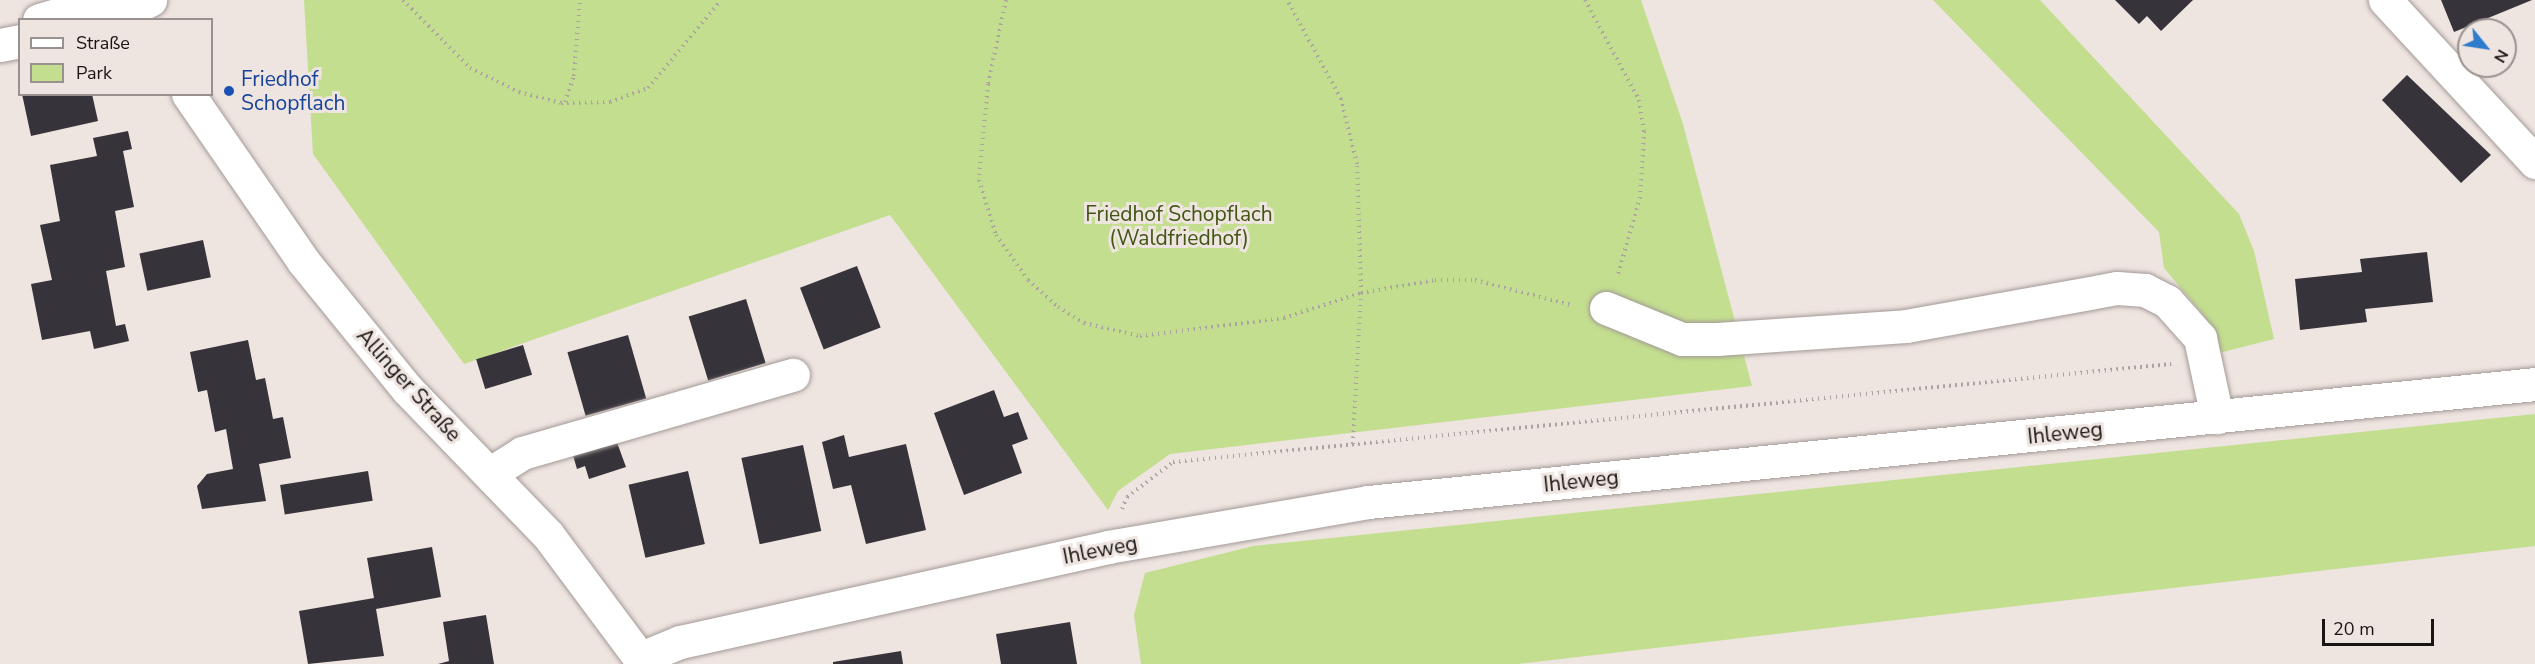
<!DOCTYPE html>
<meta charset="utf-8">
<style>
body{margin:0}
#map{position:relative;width:2535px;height:664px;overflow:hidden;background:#eee4e0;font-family:"Nunito Sans",sans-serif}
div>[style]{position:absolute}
.green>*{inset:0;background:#c3de8f}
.building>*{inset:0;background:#36333a;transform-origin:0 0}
.path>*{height:4px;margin-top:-2px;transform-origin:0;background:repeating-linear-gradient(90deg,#aca4a1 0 1.5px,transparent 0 6px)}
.roads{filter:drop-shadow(0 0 2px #a39a96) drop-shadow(0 0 2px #a39a96)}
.minor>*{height:33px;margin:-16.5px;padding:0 16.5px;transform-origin:16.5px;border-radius:16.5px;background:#fff}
.dots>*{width:16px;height:16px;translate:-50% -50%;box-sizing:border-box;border:3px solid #eee4e0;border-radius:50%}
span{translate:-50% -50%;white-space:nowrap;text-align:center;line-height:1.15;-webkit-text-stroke:6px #eee4e0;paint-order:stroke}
.transit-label{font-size:21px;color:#164399}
.left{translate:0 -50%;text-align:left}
.park-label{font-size:21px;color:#425514}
.street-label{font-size:21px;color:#181514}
.legend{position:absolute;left:18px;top:18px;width:195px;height:78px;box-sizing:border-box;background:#eee4e0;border:2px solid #98918e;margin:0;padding:8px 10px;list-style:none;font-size:18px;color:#181514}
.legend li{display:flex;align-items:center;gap:12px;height:30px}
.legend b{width:30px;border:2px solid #98918e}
.north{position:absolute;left:2457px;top:18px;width:60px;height:60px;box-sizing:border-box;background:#eee4e0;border:2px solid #98918e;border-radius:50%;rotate:120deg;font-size:16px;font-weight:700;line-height:24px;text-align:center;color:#181514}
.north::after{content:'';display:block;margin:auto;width:21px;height:27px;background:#2e7dcd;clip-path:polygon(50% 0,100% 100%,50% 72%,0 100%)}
.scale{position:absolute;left:2322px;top:619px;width:112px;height:27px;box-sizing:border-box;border:3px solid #181514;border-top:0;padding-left:8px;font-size:18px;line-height:21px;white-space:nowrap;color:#181514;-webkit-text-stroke:4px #eee4e0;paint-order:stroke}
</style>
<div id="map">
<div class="green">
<div style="clip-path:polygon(304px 0,1641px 0,1683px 124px,1752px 386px,1170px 454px,1118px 491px,1108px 510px,890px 215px,464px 364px,313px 154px)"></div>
<div style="clip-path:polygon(1933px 0,2040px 0,2239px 214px,2254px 251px,2274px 339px,2219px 353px,2205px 317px,2164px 268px,2159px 232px)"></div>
<div style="clip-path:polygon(2535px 414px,2535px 546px,1517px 664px,1141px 664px,1134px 615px,1145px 573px,1253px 546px)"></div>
</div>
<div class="building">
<div style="clip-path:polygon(2115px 0,2193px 0,2161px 31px,2147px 16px,2139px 24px)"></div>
<div style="clip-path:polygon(2441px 0,2532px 0,2454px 32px)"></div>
<div style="clip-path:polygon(2407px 75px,2491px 155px,2461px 183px,2382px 100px)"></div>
<div style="clip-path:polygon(22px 94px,92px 94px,98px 121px,31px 136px)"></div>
<div style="clip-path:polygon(128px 131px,132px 149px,123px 151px,134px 207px,115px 211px,125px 267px,106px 271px,116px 326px,125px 324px,129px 341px,94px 349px,90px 331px,42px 340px,31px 284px,52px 280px,40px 225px,60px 221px,50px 165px,97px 156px,93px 138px)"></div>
<div style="left:203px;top:240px;width:38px;height:65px;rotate:78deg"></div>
<div style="clip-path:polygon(2427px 252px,2433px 302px,2365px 309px,2367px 322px,2300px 330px,2295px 279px,2362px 272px,2360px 259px)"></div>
<div style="left:857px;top:266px;width:66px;height:61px;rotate:69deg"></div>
<div style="left:746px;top:299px;width:67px;height:60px;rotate:73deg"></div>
<div style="left:628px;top:335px;width:66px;height:63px;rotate:74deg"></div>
<div style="clip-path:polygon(248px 340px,256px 380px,265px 378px,273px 419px,283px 417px,291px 458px,259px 464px,266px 501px,202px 509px,197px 486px,207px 474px,233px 469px,226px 429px,215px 432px,207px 390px,198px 392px,190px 352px)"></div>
<div style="left:523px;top:345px;width:31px;height:49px;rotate:73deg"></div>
<div style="clip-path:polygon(994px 390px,1004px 417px,1018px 412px,1028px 439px,1012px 445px,1022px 473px,964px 495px,934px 413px)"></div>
<div style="clip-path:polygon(844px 435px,849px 457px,906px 444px,926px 530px,866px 544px,851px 485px,833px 489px,822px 442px)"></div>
<div style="clip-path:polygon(615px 437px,626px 467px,589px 479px,585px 466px,577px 469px,572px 452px)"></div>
<div style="left:803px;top:445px;width:88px;height:63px;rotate:78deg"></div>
<div style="left:368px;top:471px;width:30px;height:89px;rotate:81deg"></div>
<div style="left:688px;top:471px;width:75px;height:61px;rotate:77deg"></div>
<div style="clip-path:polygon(432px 547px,441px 597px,376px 609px,384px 656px,308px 664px,299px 611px,374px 598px,367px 558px)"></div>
<div style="clip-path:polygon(486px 615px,494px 664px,438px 664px,449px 661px,443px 622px)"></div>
<div style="clip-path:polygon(1070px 622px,1077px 664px,1001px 664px,996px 634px)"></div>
<div style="clip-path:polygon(901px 651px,903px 664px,833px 664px,833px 662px)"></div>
</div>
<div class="path">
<div style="left:403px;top:0;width:95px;rotate:45.4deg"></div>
<div style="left:470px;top:68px;width:55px;rotate:26.1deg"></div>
<div style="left:519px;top:92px;width:43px;rotate:14.7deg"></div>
<div style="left:561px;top:103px;width:49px;rotate:-1.2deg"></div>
<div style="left:610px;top:102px;width:40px;rotate:-20.2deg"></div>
<div style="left:648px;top:88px;width:114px;rotate:-50.3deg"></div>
<div style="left:1006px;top:0;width:86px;rotate:102.1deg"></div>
<div style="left:988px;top:84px;width:96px;rotate:95.4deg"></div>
<div style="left:979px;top:180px;width:58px;rotate:72.8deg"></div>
<div style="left:996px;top:235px;width:55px;rotate:54.6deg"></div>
<div style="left:1028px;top:280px;width:40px;rotate:42deg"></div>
<div style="left:1058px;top:307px;width:31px;rotate:32deg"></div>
<div style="left:1084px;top:323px;width:57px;rotate:13.1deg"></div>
<div style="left:1140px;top:336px;width:145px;rotate:-7.1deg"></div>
<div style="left:1284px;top:318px;width:81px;rotate:-18deg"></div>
<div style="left:1361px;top:293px;width:129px;rotate:-91.8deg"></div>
<div style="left:1357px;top:164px;width:67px;rotate:-103.8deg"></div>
<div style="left:1341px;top:99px;width:113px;rotate:-118.6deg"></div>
<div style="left:1585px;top:0;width:114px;rotate:61.6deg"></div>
<div style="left:1639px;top:100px;width:31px;rotate:81deg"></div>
<div style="left:1644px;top:131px;width:66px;rotate:93.5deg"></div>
<div style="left:1640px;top:197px;width:80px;rotate:105.9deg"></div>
<div style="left:565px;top:102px;width:28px;rotate:-71deg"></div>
<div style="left:574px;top:76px;width:76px;rotate:-85.5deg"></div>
<div style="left:1353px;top:444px;width:151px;rotate:-87deg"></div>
<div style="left:1361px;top:293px;width:75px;rotate:-10deg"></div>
<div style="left:1435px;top:280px;width:40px"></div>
<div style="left:1475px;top:280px;width:99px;rotate:14.6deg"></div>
<div style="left:1122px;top:509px;width:13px;rotate:-67deg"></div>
<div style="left:1127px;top:497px;width:58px;rotate:-37.3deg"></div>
<div style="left:1173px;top:462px;width:1003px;rotate:-5.61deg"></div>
</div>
<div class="roads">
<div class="minor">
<div style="left:2385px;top:0;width:221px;rotate:47.2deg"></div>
<div style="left:39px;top:20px;width:72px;rotate:-16.2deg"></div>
<div style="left:110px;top:20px;width:45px;rotate:-26.6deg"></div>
<div style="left:0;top:45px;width:20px;rotate:-11deg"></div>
<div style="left:188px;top:94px;width:203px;rotate:55.4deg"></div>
<div style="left:303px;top:261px;width:165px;rotate:50.9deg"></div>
<div style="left:407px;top:389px;width:203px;rotate:46deg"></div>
<div style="left:548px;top:535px;width:161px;rotate:53.3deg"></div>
<div style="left:1606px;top:308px;width:82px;rotate:22.2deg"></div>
<div style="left:1682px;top:339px;width:35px"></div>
<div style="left:1717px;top:339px;width:189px;rotate:-3.9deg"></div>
<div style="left:1906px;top:326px;width:214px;rotate:-10.2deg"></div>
<div style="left:2117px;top:288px;width:28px;rotate:4deg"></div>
<div style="left:2145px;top:290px;width:25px;rotate:27deg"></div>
<div style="left:2167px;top:301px;width:50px;rotate:48.3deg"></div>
<div style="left:2200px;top:338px;width:81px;rotate:77.9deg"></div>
<div style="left:492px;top:472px;width:36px;rotate:-32deg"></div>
<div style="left:522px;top:453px;width:282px;rotate:-16.1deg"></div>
<div style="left:641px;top:658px;width:42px;rotate:-22.3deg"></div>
<div style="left:680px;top:642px;width:438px;rotate:-12.5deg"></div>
<div style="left:1108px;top:547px;width:264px;rotate:-9.8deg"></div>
<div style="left:1368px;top:502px;width:1173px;rotate:-5.77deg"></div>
</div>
</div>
<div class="dots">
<div style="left:229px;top:91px;background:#1a4fb4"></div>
</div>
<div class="transit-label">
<span class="left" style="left:241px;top:91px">Friedhof<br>Schopflach</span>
</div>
<div class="park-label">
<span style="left:1179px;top:226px">Friedhof Schopflach<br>(Waldfriedhof)</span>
</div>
<div class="street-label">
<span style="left:409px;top:385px;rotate:48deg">Allinger Straße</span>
<span style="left:2065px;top:433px;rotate:-6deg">Ihleweg</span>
<span style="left:1581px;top:481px;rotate:-6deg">Ihleweg</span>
<span style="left:1100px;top:550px;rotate:-11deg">Ihleweg</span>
</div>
<ul class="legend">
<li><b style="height:8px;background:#fff"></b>Straße</li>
<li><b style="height:16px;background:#c3de8f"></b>Park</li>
</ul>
<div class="north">N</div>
<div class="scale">20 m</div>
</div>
